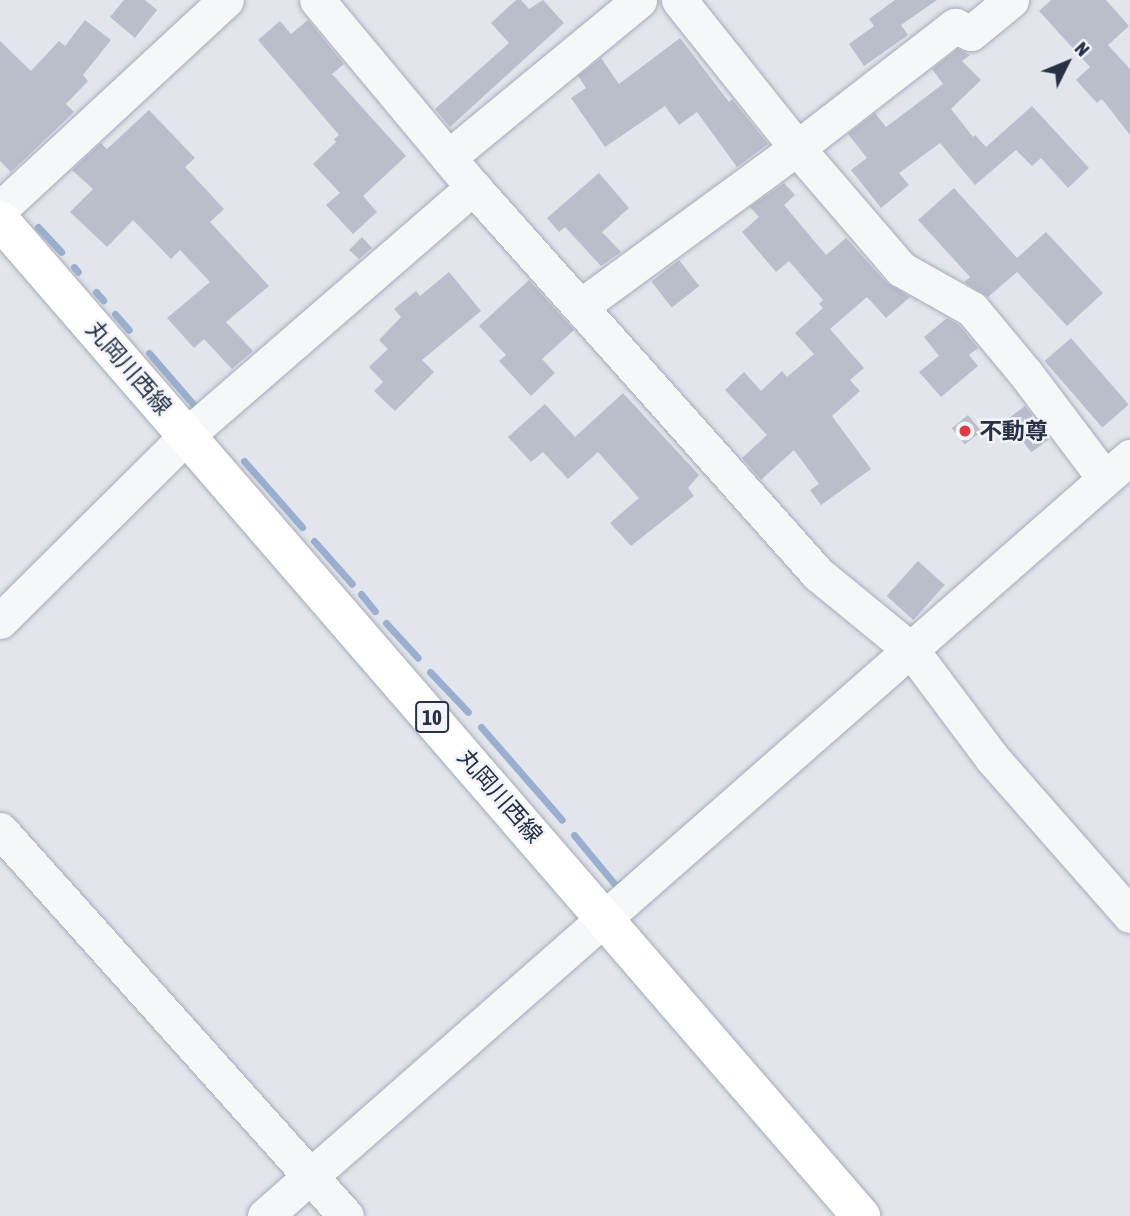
<!DOCTYPE html>
<meta charset="utf-8">
<style>
body{margin:0}
#map{position:relative;width:1130px;height:1216px;overflow:hidden;background:#e2e5ec;font-family:"Asap Condensed","Noto Sans JP",sans-serif}
div>[style]{position:absolute}
.stream>*{height:7px;margin:-3.5px;padding:0 3.5px;transform-origin:3.5px;border-radius:3.5px;background:#9aafcf}
.building>*{inset:0;background:#b9beca;transform-origin:0 0}
.roads{filter:drop-shadow(0 0 2px #a6abb7) drop-shadow(0 0 2px #a6abb7)}
.minor>*{height:35px;margin:-17.5px;padding:0 17.5px;transform-origin:17.5px;border-radius:17.5px;background:#f6f7f9}
.major>*{height:38px;margin:-19px;padding:0 19px;transform-origin:19px;border-radius:19px;background:#fff}
.dots>*{width:19px;height:19px;translate:-50% -50%;box-sizing:border-box;border:4px solid #f2f4f9;border-radius:50%}
span{translate:-50% -50%;white-space:nowrap;text-align:center;line-height:1.15;-webkit-text-stroke:5px #f2f4f9;paint-order:stroke}
.shield-label span{padding:2px 5px;background:#f2f4f9;border:2px solid;border-radius:5px;-webkit-text-stroke-width:0}
.shield-label{font-size:21px;color:#283046;font-weight:700}
.street-label{font-size:23px;color:#283046}
.poi-label{font-size:23px;color:#283046;font-weight:700}
.left{translate:0 -50%;text-align:left}
.north{position:absolute;left:1032px;top:28px;width:70px;height:70px;-webkit-text-stroke:5px #f2f4f9;paint-order:stroke;rotate:47deg;font-size:19px;font-weight:700;line-height:28px;text-align:center;color:#283046}
.north::after{content:'';display:block;margin:auto;width:24px;height:32px;background:#283046;clip-path:polygon(50% 0,100% 100%,50% 72%,0 100%)}
</style>
<div id="map">
<div class="stream">
<div style="left:38px;top:227px;width:34px;rotate:47deg"></div>
<div style="left:74px;top:267px;width:6px;rotate:51deg"></div>
<div style="left:96px;top:292px;width:11px;rotate:49deg"></div>
<div style="left:115px;top:314px;width:21px;rotate:49deg"></div>
<div style="left:149px;top:353px;width:77px;rotate:49.2deg"></div>
<div style="left:244px;top:461px;width:88px;rotate:48.7deg"></div>
<div style="left:314px;top:541px;width:57px;rotate:48.5deg"></div>
<div style="left:361px;top:594px;width:22px;rotate:51deg"></div>
<div style="left:386px;top:623px;width:47px;rotate:47.6deg"></div>
<div style="left:430px;top:672px;width:55px;rotate:46.5deg"></div>
<div style="left:481px;top:727px;width:123px;rotate:48.9deg"></div>
<div style="left:574px;top:835px;width:67px;rotate:50.4deg"></div>
<div style="left:617px;top:887px;width:6px;rotate:-45deg"></div>
</div>
<div class="building">
<div style="clip-path:polygon(124px 0,145px 0,157px 10px,135px 38px,110px 17px)"></div>
<div style="clip-path:polygon(516px 0,521px 0,529px 9px,543px 0,564px 23px,450px 127px,435px 109px,509px 43px,491px 23px)"></div>
<div style="clip-path:polygon(895px 0,937px 0,901px 25px,908px 35px,864px 66px,849px 44px,874px 26px,869px 19px)"></div>
<div style="clip-path:polygon(1051px 0,1106px 0,1129px 26px,1108px 45px,1130px 69px,1130px 135px,1102px 99px,1097px 103px,1076px 80px,1090px 67px,1039px 11px)"></div>
<div style="clip-path:polygon(85px 20px,111px 40px,83px 75px,88px 81px,66px 104px,74px 112px,11px 172px,0 161px,0 41px,31px 71px,59px 41px,65px 46px)"></div>
<div style="clip-path:polygon(308px 20px,344px 64px,332px 74px,406px 156px,363px 196px,377px 212px,353px 234px,326px 205px,340px 193px,313px 164px,336px 142px,334px 139px,339px 135px,258px 40px,280px 21px,291px 34px)"></div>
<div style="clip-path:polygon(680px 38px,729px 102px,732px 99px,768px 144px,737px 167px,697px 112px,679px 125px,665px 106px,605px 147px,571px 98px,586px 88px,578px 76px,601px 58px,619px 84px)"></div>
<div style="clip-path:polygon(958px 49px,970px 55px,962px 61px,981px 80px,951px 109px,973px 137px,975px 135px,986px 147px,1032px 106px,1089px 168px,1068px 188px,1041px 158px,1032px 166px,1016px 150px,975px 185px,940px 143px,899px 173px,909px 185px,881px 208px,851px 170px,867px 158px,848px 134px,875px 113px,886px 127px,943px 84px,932px 69px)"></div>
<div style="clip-path:polygon(149px 110px,195px 158px,185px 167px,224px 209px,210px 222px,269px 286px,226px 322px,253px 351px,232px 369px,204px 339px,194px 348px,167px 318px,210px 282px,180px 250px,171px 259px,133px 220px,107px 247px,70px 212px,93px 189px,72px 170px,101px 143px,107px 149px)"></div>
<div style="clip-path:polygon(599px 173px,629px 208px,602px 232px,621px 252px,601px 266px,565px 227px,559px 232px,547px 218px)"></div>
<div style="clip-path:polygon(784px 183px,795px 195px,784px 205px,826px 255px,846px 238px,886px 282px,910px 297px,886px 318px,867px 297px,830px 329px,864px 368px,850px 380px,860px 391px,832px 416px,871px 469px,821px 505px,810px 490px,819px 484px,794px 450px,761px 480px,742px 458px,767px 435px,725px 390px,744px 372px,761px 391px,782px 371px,787px 377px,814px 354px,795px 333px,823px 308px,819px 304px,823px 300px,789px 261px,776px 272px,742px 232px,759px 217px,750px 207px)"></div>
<div style="clip-path:polygon(954px 188px,1017px 258px,1046px 232px,1103px 293px,1067px 326px,1017px 272px,988px 297px,964px 282px,970px 277px,918px 220px)"></div>
<div style="clip-path:polygon(362px 237px,372px 248px,359px 259px,349px 250px)"></div>
<div style="left:679px;top:260px;width:33px;height:35px;rotate:52deg"></div>
<div style="clip-path:polygon(449px 272px,481px 311px,422px 360px,434px 372px,395px 411px,374px 391px,383px 382px,369px 367px,388px 349px,379px 340px,401px 317px,394px 309px,416px 291px,420px 296px)"></div>
<div style="clip-path:polygon(529px 280px,574px 330px,542px 359px,555px 373px,531px 396px,499px 361px,506px 355px,479px 326px)"></div>
<div style="clip-path:polygon(947px 318px,959px 325px,978px 348px,969px 355px,978px 366px,941px 397px,919px 372px,939px 356px,924px 337px)"></div>
<div style="left:1071px;top:338px;width:88px;height:35px;rotate:49deg"></div>
<div style="clip-path:polygon(623px 393px,699px 475px,688px 488px,694px 496px,631px 546px,610px 523px,639px 498px,598px 452px,568px 479px,543px 452px,531px 462px,508px 437px,545px 404px,575px 437px)"></div>
<div style="left:1025px;top:406px;width:41px;height:23px;rotate:53deg"></div>
<div style="left:968px;top:415px;width:21px;height:21px;rotate:51deg"></div>
<div style="left:918px;top:561px;width:36px;height:47px;rotate:42deg"></div>
</div>
<div class="roads">
<div class="minor">
<div style="left:317px;top:0;width:244px;rotate:50.2deg"></div>
<div style="left:473px;top:187px;width:518px;rotate:48.28deg"></div>
<div style="left:818px;top:574px;width:122px;rotate:39.3deg"></div>
<div style="left:912px;top:651px;width:134px;rotate:53.2deg"></div>
<div style="left:992px;top:758px;width:209px;rotate:48.7deg"></div>
<div style="left:679px;top:0;width:189px;rotate:51.4deg"></div>
<div style="left:797px;top:148px;width:160px;rotate:49.3deg"></div>
<div style="left:901px;top:269px;width:81px;rotate:29.4deg"></div>
<div style="left:972px;top:309px;width:85px;rotate:50.3deg"></div>
<div style="left:1026px;top:374px;width:131px;rotate:53deg"></div>
<div style="left:450px;top:156px;width:245px;rotate:-39.5deg"></div>
<div style="left:0;top:209px;width:308px;rotate:-42.8deg"></div>
<div style="left:581px;top:306px;width:268px;rotate:-36.2deg"></div>
<div style="left:797px;top:148px;width:200px;rotate:-37.7deg"></div>
<div style="left:955px;top:26px;width:17px;rotate:24deg"></div>
<div style="left:971px;top:33px;width:52px;rotate:-39.5deg"></div>
<div style="left:0;top:621px;width:264px;rotate:-44.8deg"></div>
<div style="left:187px;top:435px;width:379px;rotate:-40.9deg"></div>
<div style="left:0;top:830px;width:518px;rotate:48.13deg"></div>
<div style="left:265px;top:1216px;width:1151px;rotate:-41.27deg"></div>
</div>
<div class="major">
<div style="left:0;top:220px;width:1317px;rotate:49.16deg"></div>
</div>
</div>
<div class="dots">
<div style="left:965px;top:431px;background:#db3d47"></div>
</div>
<div class="shield-label">
<span style="left:432px;top:717px">10</span>
</div>
<div class="street-label">
<span style="left:129px;top:368px;rotate:49deg">丸岡川西線</span>
<span style="left:500px;top:796px;rotate:49deg">丸岡川西線</span>
</div>
<div class="poi-label">
<span class="left" style="left:979px;top:431px">不動尊</span>
</div>
<div class="north">N</div>
</div>
